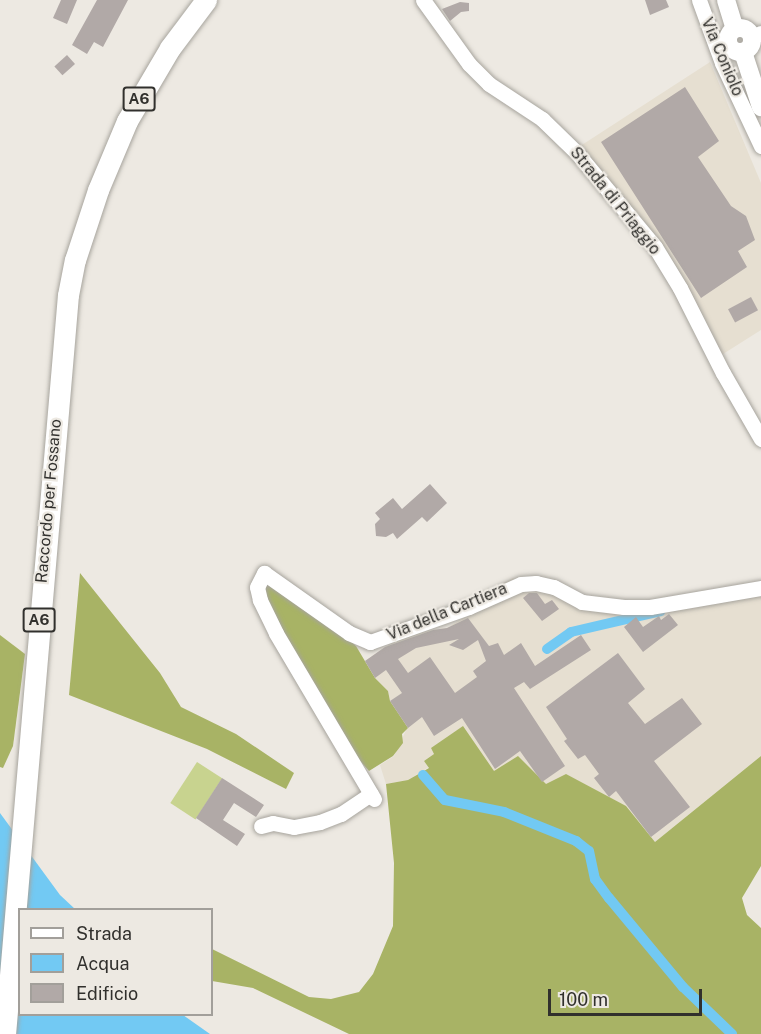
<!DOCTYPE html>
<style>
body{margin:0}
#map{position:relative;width:761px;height:1034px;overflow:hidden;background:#ede9e2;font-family:"Public Sans",sans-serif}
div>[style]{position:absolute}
.built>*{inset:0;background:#e6dfd1}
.green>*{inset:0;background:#c8d38f;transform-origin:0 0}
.forest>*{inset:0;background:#a8b365}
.water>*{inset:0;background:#72c9f3}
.canal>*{height:10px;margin:-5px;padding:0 5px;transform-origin:5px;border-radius:5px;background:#72c9f3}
.building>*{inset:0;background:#b1a9a7;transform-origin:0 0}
.roads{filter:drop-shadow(0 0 2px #a7a49d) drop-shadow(0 0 2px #a7a49d)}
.minor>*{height:15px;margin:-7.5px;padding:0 7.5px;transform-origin:7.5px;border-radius:7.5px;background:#fff}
.major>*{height:18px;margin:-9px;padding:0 9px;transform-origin:9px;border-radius:9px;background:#fff}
.major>.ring{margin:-9px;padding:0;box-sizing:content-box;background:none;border:18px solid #fff;border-radius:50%}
.highway>*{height:21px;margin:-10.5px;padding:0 10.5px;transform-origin:10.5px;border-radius:10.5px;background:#fff}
span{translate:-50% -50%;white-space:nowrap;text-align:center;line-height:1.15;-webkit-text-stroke:4.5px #ede9e2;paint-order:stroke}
.shield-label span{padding:2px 4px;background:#ede9e2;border:2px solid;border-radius:4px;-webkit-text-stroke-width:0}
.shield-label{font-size:15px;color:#31302d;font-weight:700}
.street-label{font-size:16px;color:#31302d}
.legend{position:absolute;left:18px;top:908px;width:195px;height:108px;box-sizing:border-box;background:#ede9e2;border:2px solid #a29f9a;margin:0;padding:8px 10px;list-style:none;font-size:18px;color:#31302d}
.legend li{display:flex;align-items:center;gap:12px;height:30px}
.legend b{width:30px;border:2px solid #a29f9a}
.scale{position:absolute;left:548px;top:989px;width:154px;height:27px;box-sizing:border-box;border:3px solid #31302d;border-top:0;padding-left:8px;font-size:18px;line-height:21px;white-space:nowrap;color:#31302d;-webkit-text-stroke:4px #ede9e2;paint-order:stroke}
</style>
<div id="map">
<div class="built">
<div style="clip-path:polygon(710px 62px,761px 183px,761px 330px,712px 361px,650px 247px,571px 152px)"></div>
<div style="clip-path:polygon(513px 578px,528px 587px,573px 597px,591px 608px,761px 587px,761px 756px,655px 842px,626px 806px,494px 772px,431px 748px,434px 754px,424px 761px,429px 767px,408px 780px,386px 784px,380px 765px,394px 756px,407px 728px,390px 701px,388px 691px,375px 678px,365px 661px,404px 634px,447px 628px,466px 616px,462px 604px)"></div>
</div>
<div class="green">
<div style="left:197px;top:762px;width:30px;height:49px;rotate:33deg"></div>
</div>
<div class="forest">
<div style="clip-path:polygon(80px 573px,160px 673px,181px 707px,236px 734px,294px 773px,286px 789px,207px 749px,69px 695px)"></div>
<div style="clip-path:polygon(267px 583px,330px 623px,356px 646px,375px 678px,388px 691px,390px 701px,408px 728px,402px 734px,403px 743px,393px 756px,369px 771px,356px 756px,266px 603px,263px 588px)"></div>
<div style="clip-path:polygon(0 635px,25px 654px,13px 746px,3px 768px,0 767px)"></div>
<div style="clip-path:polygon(463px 726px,494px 771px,518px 756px,546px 784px,566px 774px,626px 806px,655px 842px,761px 756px,761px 866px,742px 898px,747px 915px,761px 928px,761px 1034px,349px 1034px,253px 988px,212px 981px,212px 949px,309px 997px,331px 999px,359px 992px,373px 974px,393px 926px,394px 863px,386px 784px,408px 780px,429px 768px,424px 761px,434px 754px,431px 748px)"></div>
</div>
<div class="water">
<div style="clip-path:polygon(0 813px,60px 895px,75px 909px,20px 910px,20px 1014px,183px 1015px,210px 1034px,0 1034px)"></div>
</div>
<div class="canal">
<div style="left:547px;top:649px;width:29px;rotate:-35deg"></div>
<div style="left:571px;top:632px;width:92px;rotate:-13.1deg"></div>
<div style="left:423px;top:775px;width:33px;rotate:49deg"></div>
<div style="left:445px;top:800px;width:60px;rotate:11.5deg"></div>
<div style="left:504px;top:812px;width:78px;rotate:21.9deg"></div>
<div style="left:576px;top:841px;width:16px;rotate:38deg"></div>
<div style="left:589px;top:851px;width:29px;rotate:78deg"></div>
<div style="left:595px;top:879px;width:24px;rotate:54deg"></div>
<div style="left:609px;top:898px;width:116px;rotate:50.3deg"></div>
<div style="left:683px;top:987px;width:68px;rotate:43.8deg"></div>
</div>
<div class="building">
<div style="clip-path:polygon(61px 0,77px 0,67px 24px,53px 18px)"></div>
<div style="clip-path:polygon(97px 0,128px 0,103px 47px,94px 42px,87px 54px,72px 45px)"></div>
<div style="clip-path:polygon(645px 0,666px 0,669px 7px,650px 15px)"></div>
<div style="clip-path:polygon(460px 2px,469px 3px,469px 11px,461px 12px,450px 21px,442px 9px)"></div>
<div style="left:67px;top:55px;width:12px;height:17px;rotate:48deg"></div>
<div style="clip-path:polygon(685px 87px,719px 141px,698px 157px,731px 206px,746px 216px,755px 240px,738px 251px,747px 267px,701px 298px,601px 142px)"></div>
<div style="left:751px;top:297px;width:15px;height:26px;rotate:62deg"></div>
<div style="clip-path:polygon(430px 484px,447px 503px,427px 522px,422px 517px,397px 539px,393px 533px,386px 537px,376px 536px,375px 524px,380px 519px,375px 513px,393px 498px,402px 509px)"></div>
<div style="clip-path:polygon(529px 593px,537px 593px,545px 604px,552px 600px,559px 609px,542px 621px,523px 598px)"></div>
<div style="clip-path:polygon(669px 614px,678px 625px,643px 652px,624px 627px,636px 617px,643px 627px,659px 616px,661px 620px)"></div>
<div style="clip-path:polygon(evenodd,468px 618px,489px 646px,498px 643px,504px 655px,521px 643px,535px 666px,581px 635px,591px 650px,530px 689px,524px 682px,514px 688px,565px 766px,542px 782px,520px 751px,495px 769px,462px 718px,434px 736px,422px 717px,408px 728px,390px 701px,402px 693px,386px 670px,375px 678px,365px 661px,385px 647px,433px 630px,447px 628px,468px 618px,459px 639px,449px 645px,463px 650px,478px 640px,486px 661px,473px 671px,477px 677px,455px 693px,430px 657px,408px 673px,398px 659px,416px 648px,459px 639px)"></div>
<div style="clip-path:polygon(618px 653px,645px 689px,628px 703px,645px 724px,682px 698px,702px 724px,654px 761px,690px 807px,651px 837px,616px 791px,609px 797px,594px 778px,599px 774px,585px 755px,578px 759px,564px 741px,567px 739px,546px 707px)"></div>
<div style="clip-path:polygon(222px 778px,264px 805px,256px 817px,234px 803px,223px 820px,245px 834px,237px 846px,196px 818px)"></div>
</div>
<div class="roads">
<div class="minor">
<div style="left:423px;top:0;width:79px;rotate:54.3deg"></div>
<div style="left:469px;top:64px;width:28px;rotate:45deg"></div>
<div style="left:489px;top:84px;width:64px;rotate:33.4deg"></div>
<div style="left:542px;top:119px;width:49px;rotate:44.2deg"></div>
<div style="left:577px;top:153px;width:122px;rotate:50.3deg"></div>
<div style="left:655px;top:247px;width:48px;rotate:58.6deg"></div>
<div style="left:680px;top:288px;width:95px;rotate:63.2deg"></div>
<div style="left:723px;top:373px;width:76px;rotate:60.1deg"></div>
<div style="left:699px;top:0;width:67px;rotate:69.9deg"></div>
<div style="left:722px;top:63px;width:92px;rotate:64.8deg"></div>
<div style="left:752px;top:37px;width:10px;rotate:-24deg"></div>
<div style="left:374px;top:799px;width:193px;rotate:-120.6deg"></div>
<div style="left:276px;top:633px;width:37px;rotate:-116deg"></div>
<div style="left:260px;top:600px;width:13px;rotate:-103deg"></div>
<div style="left:257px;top:587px;width:16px;rotate:-63deg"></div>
<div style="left:264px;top:573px;width:104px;rotate:35.2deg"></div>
<div style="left:349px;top:633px;width:23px;rotate:23deg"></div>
<div style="left:370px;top:642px;width:105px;rotate:-19.5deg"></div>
<div style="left:469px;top:607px;width:57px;rotate:-23.9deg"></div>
<div style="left:521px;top:584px;width:15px;rotate:-4deg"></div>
<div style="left:536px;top:583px;width:18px;rotate:13deg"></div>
<div style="left:554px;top:587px;width:32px;rotate:28deg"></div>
<div style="left:582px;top:602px;width:42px;rotate:6.8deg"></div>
<div style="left:624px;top:607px;width:26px"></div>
<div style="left:650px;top:607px;width:113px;rotate:-9.7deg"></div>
<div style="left:261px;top:826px;width:12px;rotate:-14deg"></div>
<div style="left:273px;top:823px;width:21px;rotate:11deg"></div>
<div style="left:294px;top:827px;width:26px;rotate:-11deg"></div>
<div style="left:320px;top:822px;width:22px;rotate:-21deg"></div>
<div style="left:341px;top:814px;width:36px;rotate:-34deg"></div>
</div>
<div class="major">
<div style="left:726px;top:0;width:30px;rotate:73deg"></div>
<div class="ring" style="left:728px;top:28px;width:6px;height:6px"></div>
<div style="left:743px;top:52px;width:58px;rotate:71.9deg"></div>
</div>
<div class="highway">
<div style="left:5px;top:1034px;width:742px;rotate:-85.13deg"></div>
<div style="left:68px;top:295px;width:36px;rotate:-79deg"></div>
<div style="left:75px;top:260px;width:74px;rotate:-71.8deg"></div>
<div style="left:98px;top:190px;width:75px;rotate:-67.2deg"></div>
<div style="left:127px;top:121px;width:85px;rotate:-59.5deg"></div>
<div style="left:170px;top:48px;width:60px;rotate:-53.1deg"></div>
</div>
</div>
<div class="shield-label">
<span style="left:139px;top:99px">A6</span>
<span style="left:39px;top:620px">A6</span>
</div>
<div class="street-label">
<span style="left:722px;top:57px;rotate:67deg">Via Coniolo</span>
<span style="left:615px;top:201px;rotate:51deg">Strada di Priaggio</span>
<span style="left:49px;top:501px;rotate:-85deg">Raccordo per Fossano</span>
<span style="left:447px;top:612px;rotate:-22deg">Via della Cartiera</span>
</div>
<ul class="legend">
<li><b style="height:8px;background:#fff"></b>Strada</li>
<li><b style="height:16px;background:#72c9f3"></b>Acqua</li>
<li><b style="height:16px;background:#b1a9a7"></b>Edificio</li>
</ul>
<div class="scale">100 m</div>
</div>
